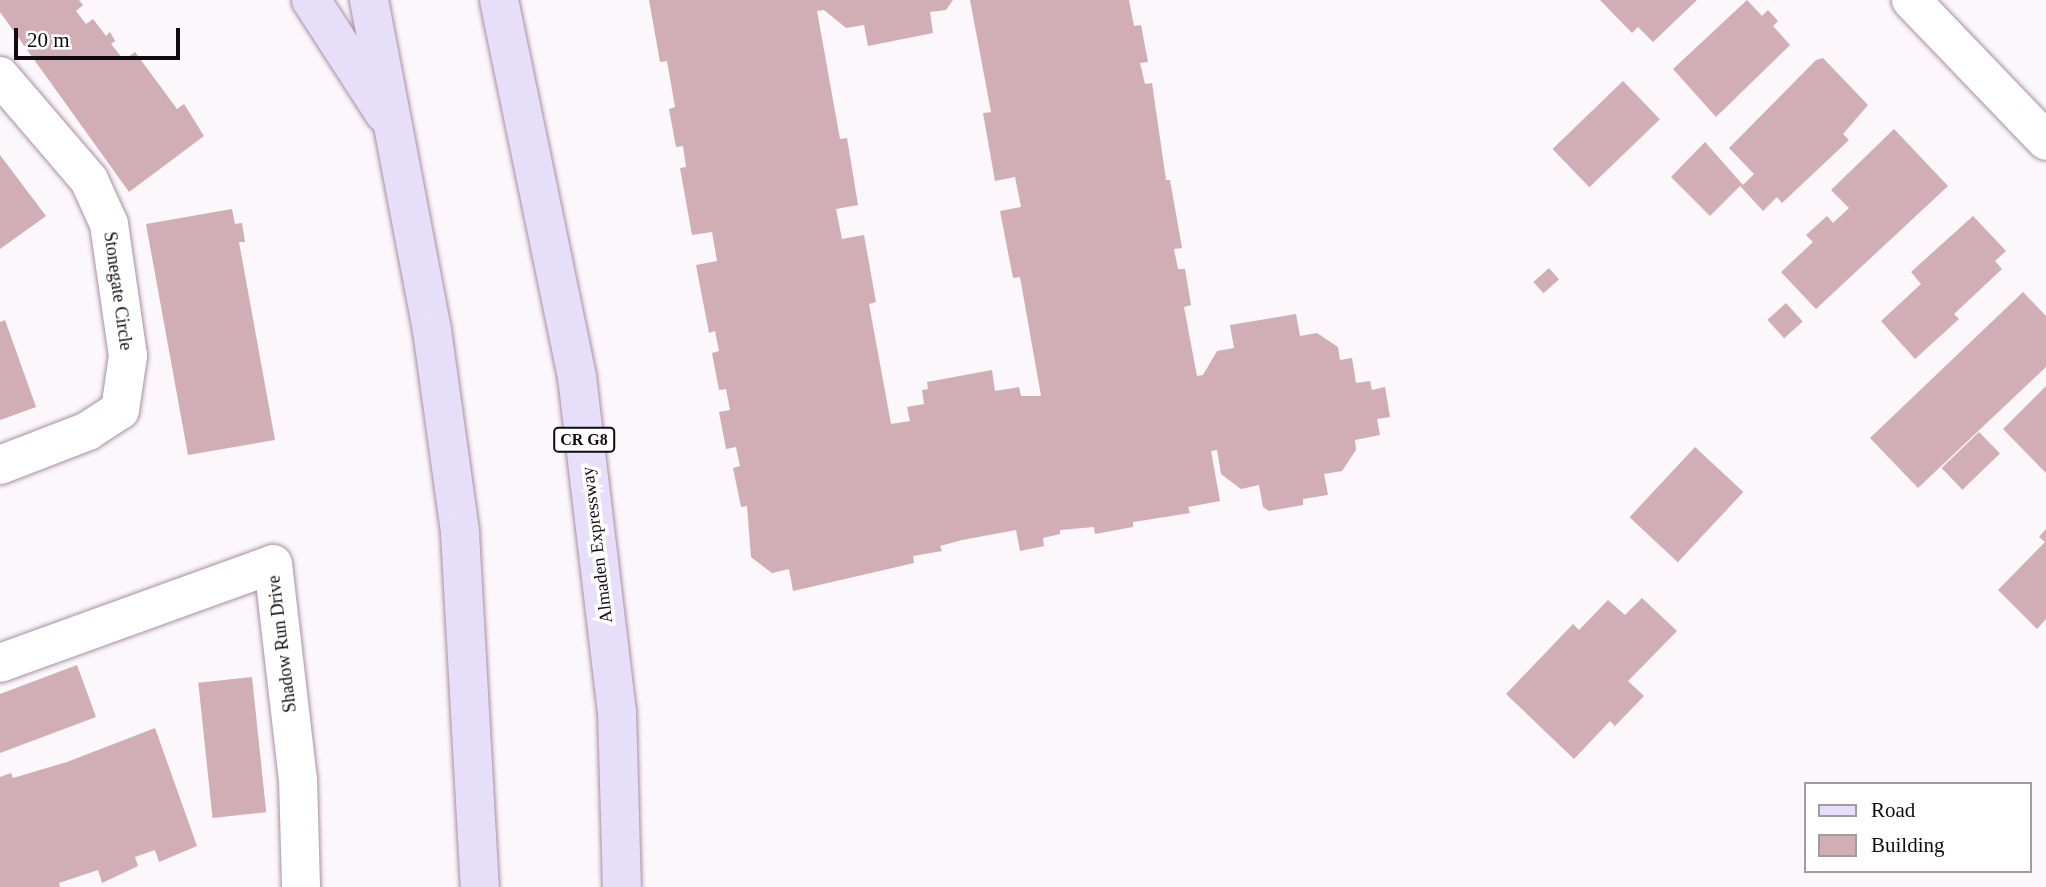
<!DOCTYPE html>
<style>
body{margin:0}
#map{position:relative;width:2046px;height:887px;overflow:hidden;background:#fcf7fb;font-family:"Times New Roman",serif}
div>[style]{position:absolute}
.building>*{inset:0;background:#d1aeb5;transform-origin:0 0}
.roads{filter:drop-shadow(0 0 2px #a78fa3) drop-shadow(0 0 2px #a78fa3)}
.minor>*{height:38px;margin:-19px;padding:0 19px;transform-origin:19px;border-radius:19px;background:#fff}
.primary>*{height:38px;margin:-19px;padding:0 19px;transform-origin:19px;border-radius:19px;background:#e7dffa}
span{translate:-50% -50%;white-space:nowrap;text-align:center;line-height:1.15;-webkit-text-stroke:7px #fff;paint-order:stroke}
.shield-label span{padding:2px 5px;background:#fff;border:2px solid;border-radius:5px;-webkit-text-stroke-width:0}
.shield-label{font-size:16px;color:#120a11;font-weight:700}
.street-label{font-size:18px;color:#120a11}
.legend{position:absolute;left:1804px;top:782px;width:228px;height:91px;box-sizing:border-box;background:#fff;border:2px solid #a09da0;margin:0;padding:9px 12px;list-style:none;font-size:21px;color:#120a11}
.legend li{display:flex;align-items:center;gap:14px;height:35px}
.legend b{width:35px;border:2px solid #a09da0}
.scale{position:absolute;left:14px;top:28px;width:166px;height:32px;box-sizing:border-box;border:4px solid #120a11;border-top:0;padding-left:9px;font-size:21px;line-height:24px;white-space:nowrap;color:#120a11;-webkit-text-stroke:5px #fff;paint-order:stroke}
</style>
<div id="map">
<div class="building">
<div style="clip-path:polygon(0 0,79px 0,83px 5px,76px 11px,86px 24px,93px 19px,106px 36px,110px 32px,115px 41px,111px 44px,124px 60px,135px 52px,177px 109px,184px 104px,204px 136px,129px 192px,0 12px)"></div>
<div style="clip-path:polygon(649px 0,953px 0,946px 10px,930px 12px,933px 33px,868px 46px,864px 25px,846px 28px,824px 10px,817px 11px,840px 139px,847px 138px,858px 205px,836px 209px,842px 239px,864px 235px,876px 302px,869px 304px,891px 424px,910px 421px,907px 407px,924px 404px,922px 390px,928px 389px,927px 382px,992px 370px,995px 391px,1019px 387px,1021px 396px,1041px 396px,1020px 277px,1013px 278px,1000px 211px,1021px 207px,1015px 177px,995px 181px,983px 113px,991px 112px,970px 0,1129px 0,1134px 26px,1141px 25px,1148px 62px,1140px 63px,1145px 84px,1152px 83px,1166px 180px,1170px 180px,1182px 248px,1174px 249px,1178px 269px,1185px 269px,1191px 305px,1184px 307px,1197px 376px,1203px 375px,1217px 351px,1234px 348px,1230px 325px,1296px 314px,1300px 336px,1317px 333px,1338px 347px,1340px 360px,1352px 358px,1356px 383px,1370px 381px,1372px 390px,1385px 387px,1390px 417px,1377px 419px,1380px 435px,1355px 440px,1356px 450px,1342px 471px,1324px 474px,1328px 495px,1303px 499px,1303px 505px,1269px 511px,1263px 507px,1259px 485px,1241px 489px,1221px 474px,1217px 450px,1211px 451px,1220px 501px,1188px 507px,1190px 513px,1133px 522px,1133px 527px,1095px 534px,1094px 527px,1060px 530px,1060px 534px,1043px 538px,1044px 546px,1020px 551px,1016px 530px,962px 540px,940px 546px,942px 551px,913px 556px,914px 563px,793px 591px,789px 569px,772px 573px,751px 557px,747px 506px,741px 507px,733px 468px,740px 466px,736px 447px,726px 449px,719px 412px,730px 410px,726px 389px,719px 390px,712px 353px,719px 351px,715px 331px,709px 333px,696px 265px,717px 261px,712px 232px,692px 235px,680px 168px,686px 167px,683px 146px,676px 147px,669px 109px,675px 107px,667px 61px,660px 62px)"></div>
<div style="clip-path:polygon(1600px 0,1697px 0,1653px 42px,1638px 27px,1632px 33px)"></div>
<div style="clip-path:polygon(1747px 0,1762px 16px,1768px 10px,1778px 21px,1773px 26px,1790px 45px,1716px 117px,1673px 69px)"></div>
<div style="clip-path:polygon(1823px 58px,1868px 105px,1843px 134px,1849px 140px,1782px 203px,1777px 197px,1763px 211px,1740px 186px,1710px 216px,1671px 177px,1705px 142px,1743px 185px,1754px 174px,1729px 148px,1816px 60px)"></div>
<div style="left:1623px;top:81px;width:53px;height:98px;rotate:46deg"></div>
<div style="clip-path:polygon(1894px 129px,1948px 186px,1816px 309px,1781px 272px,1813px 242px,1806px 235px,1827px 216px,1833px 223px,1849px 208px,1831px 190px)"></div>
<div style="clip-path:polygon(0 155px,46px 216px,0 249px)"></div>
<div style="clip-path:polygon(232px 209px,235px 224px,242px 223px,245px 242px,239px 242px,275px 440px,188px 455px,146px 224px)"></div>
<div style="clip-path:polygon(1973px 216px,2006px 251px,1995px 261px,2002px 269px,1954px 314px,1959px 319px,1915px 359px,1881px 321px,1921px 284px,1911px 272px)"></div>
<div style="left:1549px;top:268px;width:15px;height:21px;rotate:48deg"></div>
<div style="clip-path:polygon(2023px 292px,2046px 316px,2046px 367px,1918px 488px,1870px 438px)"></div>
<div style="left:1786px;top:303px;width:25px;height:25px;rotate:48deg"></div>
<div style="clip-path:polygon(5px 320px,36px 407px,0 420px,0 322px)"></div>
<div style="clip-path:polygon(2046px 386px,2046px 473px,2003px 429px)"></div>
<div style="left:1979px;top:432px;width:30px;height:52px;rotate:46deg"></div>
<div style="left:1695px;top:447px;width:66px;height:96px;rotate:43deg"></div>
<div style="clip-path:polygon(2046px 529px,2046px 619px,2037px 629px,1998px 590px,2045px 542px,2039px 537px)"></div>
<div style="clip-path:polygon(1642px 598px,1677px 631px,1628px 681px,1644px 696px,1615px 726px,1610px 721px,1574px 759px,1506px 694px,1573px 624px,1579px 630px,1608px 600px,1625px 615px)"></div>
<div style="clip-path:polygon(77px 665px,96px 717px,0 753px,0 694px)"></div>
<div style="left:252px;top:677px;width:136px;height:54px;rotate:84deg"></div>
<div style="clip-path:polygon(155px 728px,197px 846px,159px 862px,155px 850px,135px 857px,138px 866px,102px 883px,98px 870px,59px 883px,60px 887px,0 887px,0 777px,11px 773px,13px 778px,67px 762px)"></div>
</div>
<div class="roads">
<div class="minor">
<div style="left:1911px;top:0;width:195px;rotate:46.2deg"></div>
<div style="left:0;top:76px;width:137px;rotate:49.4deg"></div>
<div style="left:89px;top:180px;width:48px;rotate:65.6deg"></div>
<div style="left:109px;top:224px;width:133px;rotate:81.8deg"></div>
<div style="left:128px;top:356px;width:55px;rotate:98.4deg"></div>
<div style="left:120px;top:410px;width:38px;rotate:147deg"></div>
<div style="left:88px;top:431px;width:94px;rotate:158.9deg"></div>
<div style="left:0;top:663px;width:290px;rotate:-19.9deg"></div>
<div style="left:273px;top:564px;width:216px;rotate:83.4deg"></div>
<div style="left:298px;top:779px;width:108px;rotate:88.4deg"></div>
</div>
<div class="primary">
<div style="left:311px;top:0;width:135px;rotate:57.1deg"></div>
<div style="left:369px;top:0;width:336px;rotate:79.2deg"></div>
<div style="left:432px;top:330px;width:205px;rotate:82.1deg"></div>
<div style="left:460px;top:533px;width:355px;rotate:86.8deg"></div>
<div style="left:499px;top:0;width:385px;rotate:78.3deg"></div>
<div style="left:577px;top:377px;width:336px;rotate:83.2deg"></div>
<div style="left:617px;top:711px;width:176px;rotate:88.4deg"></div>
</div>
</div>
<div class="shield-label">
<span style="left:584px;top:440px">CR G8</span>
</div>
<div class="street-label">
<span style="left:118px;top:291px;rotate:82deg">Stonegate Circle</span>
<span style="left:597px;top:545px;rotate:-97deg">Almaden Expressway</span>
<span style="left:282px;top:644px;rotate:-97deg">Shadow Run Drive</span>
</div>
<ul class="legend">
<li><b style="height:9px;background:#e7dffa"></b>Road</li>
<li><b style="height:19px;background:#d1aeb5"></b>Building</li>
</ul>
<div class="scale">20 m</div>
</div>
